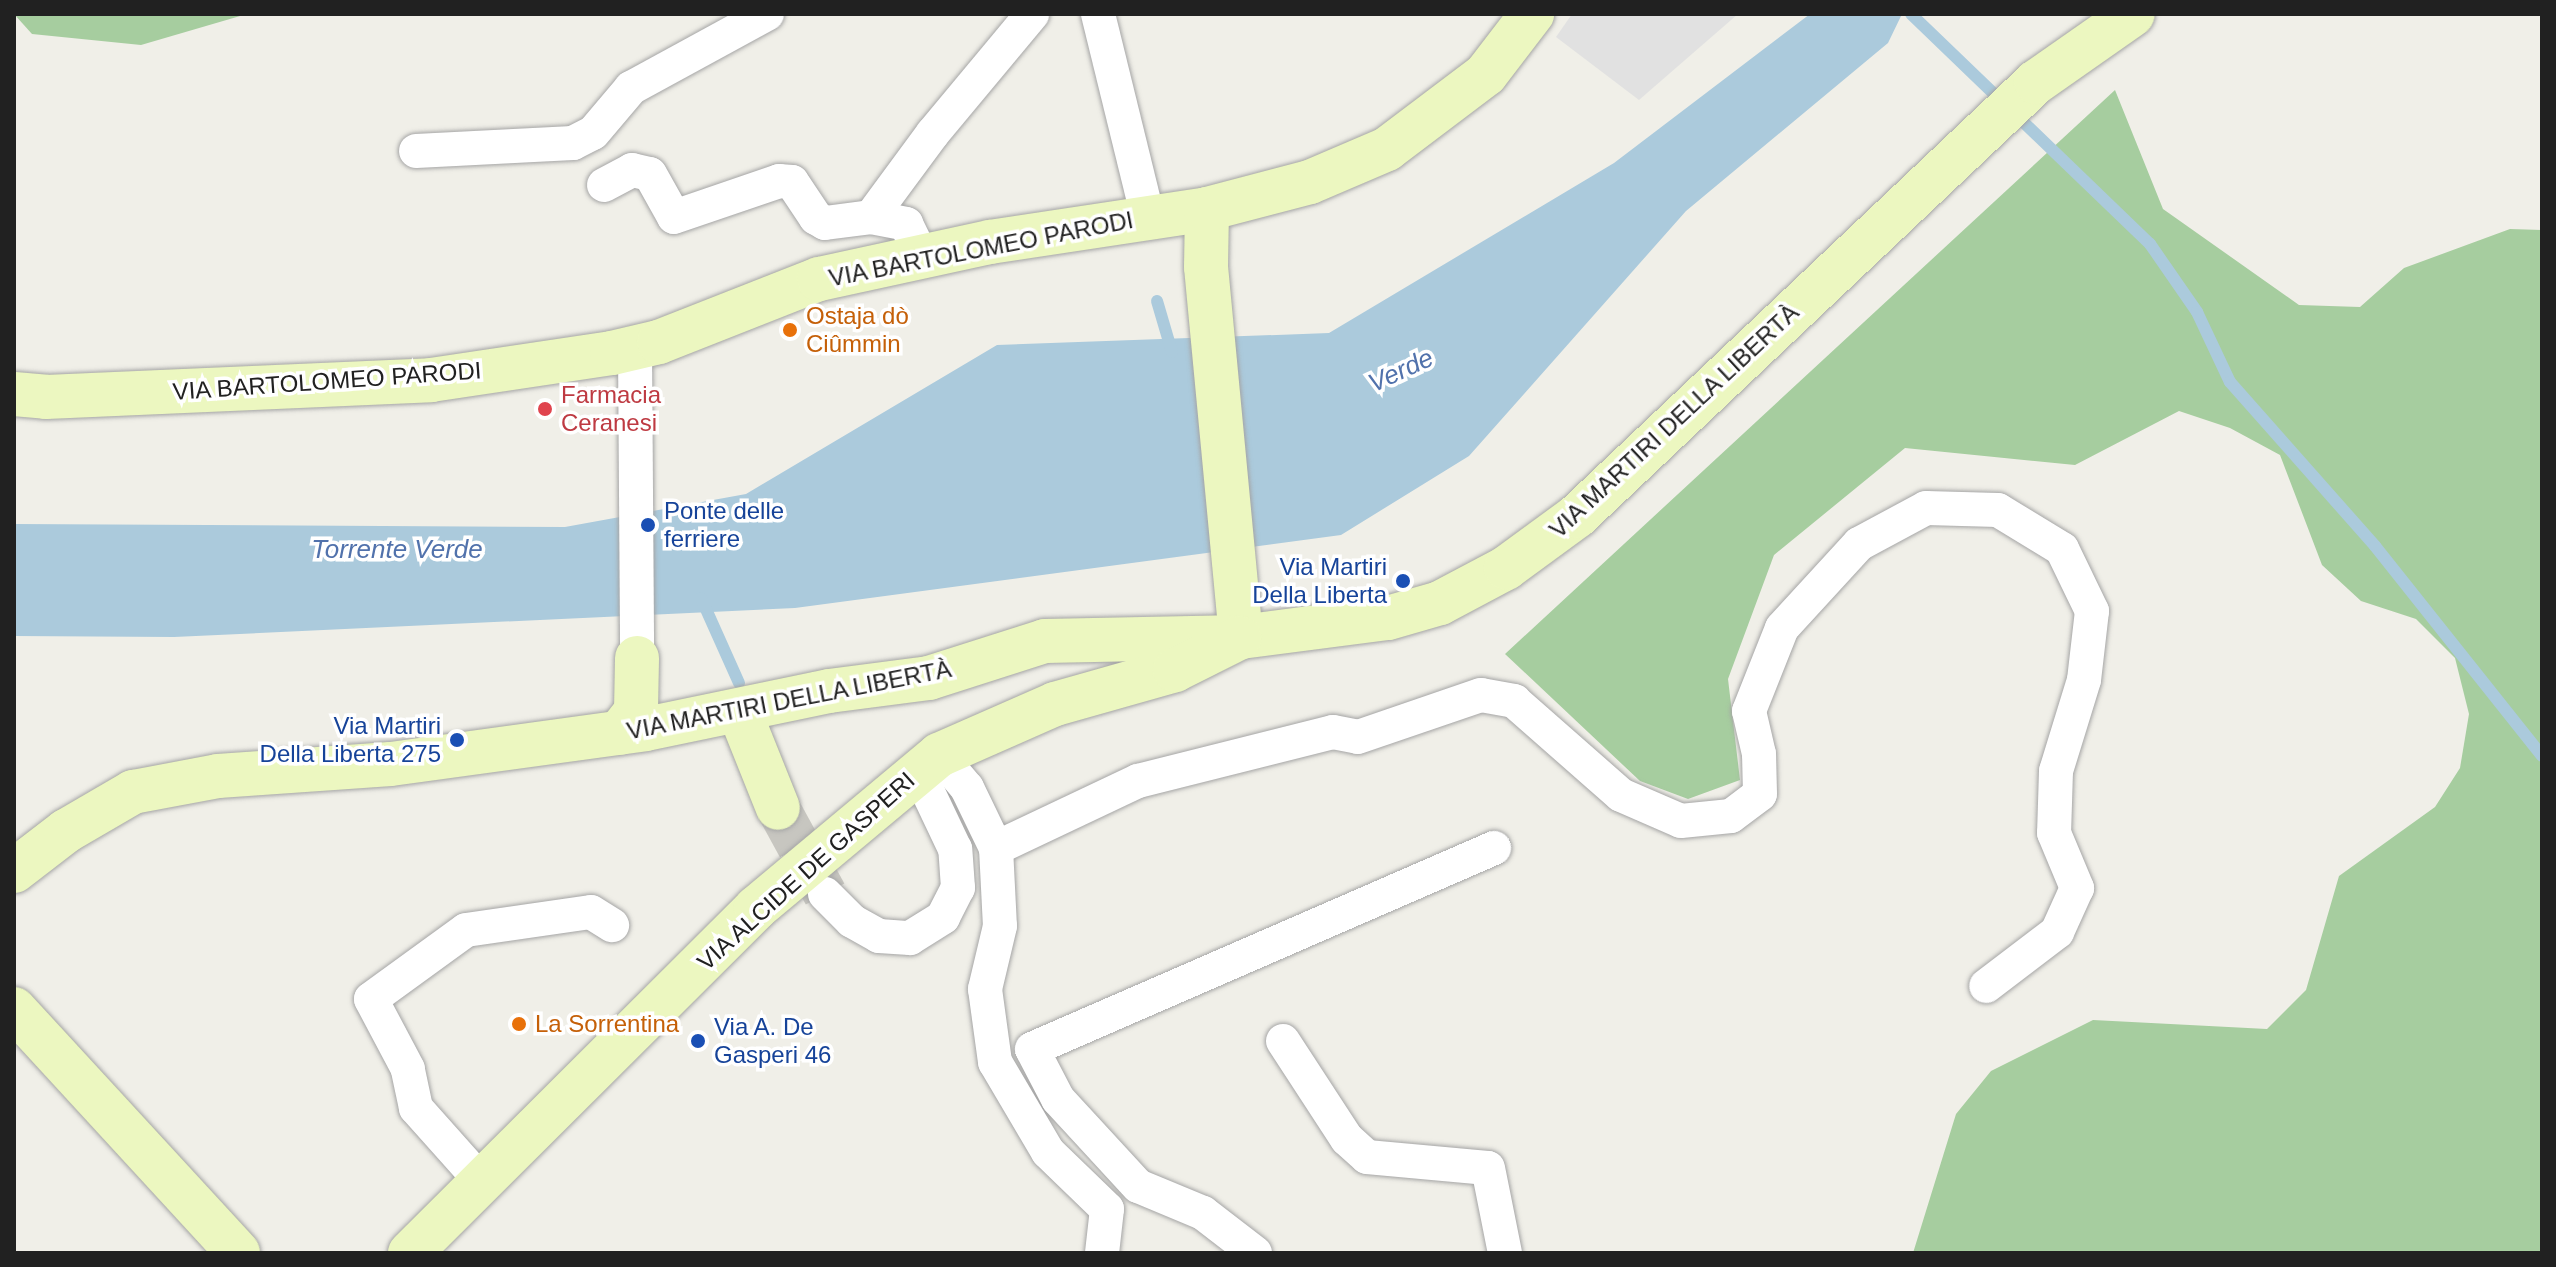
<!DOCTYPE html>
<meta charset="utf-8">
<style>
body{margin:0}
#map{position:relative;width:2556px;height:1267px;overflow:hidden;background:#f0efe8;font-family:Arial,sans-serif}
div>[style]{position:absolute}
.forest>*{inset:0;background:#a6cd9f}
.parking>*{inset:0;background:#e1e1e1}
.water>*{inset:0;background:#abcadc}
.stream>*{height:12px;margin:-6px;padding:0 6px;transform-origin:6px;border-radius:6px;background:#abcadc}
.secondary-tunnel>*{height:44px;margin-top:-22px;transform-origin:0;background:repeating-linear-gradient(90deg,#c7c6c0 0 44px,transparent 0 66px)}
.roads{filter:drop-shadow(0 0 2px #a5a5a5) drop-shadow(0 0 2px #a5a5a5)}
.street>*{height:34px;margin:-17px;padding:0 17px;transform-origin:17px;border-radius:17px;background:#fff}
.secondary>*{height:44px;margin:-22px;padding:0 22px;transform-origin:22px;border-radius:22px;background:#ecf7c0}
.dots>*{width:22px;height:22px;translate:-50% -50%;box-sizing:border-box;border:4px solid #fff;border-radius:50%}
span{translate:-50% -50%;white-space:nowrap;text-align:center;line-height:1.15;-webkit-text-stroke:7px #fff;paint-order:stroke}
.street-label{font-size:24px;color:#212121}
.food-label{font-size:24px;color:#c56008}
.left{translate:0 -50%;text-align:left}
.health-label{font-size:24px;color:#be3a42}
.transit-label{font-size:24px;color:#164399}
.right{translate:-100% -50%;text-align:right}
.water-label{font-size:26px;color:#5172ac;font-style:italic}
.frame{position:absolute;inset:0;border:16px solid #212121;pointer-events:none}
</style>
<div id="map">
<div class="forest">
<div style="clip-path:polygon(14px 14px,247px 14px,141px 45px,32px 34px)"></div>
<div style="clip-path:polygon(2115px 90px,2163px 209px,2299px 305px,2360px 307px,2404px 268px,2510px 229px,2542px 230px,2542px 1253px,1913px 1253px,1956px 1114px,1991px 1071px,2093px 1020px,2267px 1029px,2306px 990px,2339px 876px,2435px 807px,2460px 768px,2469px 714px,2455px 658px,2416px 619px,2361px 601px,2322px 565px,2280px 455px,2230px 428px,2179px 411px,2075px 465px,1905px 448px,1774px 555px,1728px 679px,1740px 780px,1688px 799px,1640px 781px,1505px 654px)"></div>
</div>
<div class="parking">
<div style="clip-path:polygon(1572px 14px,1738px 14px,1639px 100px,1556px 37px)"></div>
</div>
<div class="water">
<div style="clip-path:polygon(1810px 14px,1902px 14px,1888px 43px,1686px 211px,1469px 456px,1341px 535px,795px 608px,174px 637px,14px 636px,14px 524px,565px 527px,746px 494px,997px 345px,1329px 333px,1614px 163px)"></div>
</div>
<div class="stream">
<div style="left:1911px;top:14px;width:332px;rotate:43.9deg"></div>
<div style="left:2150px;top:244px;width:83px;rotate:55.3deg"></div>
<div style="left:2197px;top:312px;width:77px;rotate:64.8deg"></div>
<div style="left:2230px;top:382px;width:219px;rotate:48.5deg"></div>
<div style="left:2375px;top:546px;width:268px;rotate:51.5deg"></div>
<div style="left:1157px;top:301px;width:53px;rotate:73.6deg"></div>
<div style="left:701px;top:598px;width:93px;rotate:65.9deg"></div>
</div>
<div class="secondary-tunnel">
<div style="left:778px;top:808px;width:98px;rotate:61.3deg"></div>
</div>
<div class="roads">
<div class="street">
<div style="left:1098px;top:14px;width:209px;rotate:76.2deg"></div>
<div style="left:416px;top:151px;width:157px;rotate:-2.9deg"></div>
<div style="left:573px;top:143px;width:22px;rotate:-27deg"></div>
<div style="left:593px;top:133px;width:59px;rotate:-49.8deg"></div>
<div style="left:631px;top:88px;width:155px;rotate:-28.6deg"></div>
<div style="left:604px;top:185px;width:32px;rotate:-28deg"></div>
<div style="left:632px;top:170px;width:18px;rotate:13deg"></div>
<div style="left:650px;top:174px;width:49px;rotate:60.8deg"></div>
<div style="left:674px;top:217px;width:111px;rotate:-18.9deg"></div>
<div style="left:779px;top:181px;width:13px;rotate:4deg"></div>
<div style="left:792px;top:182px;width:43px;rotate:56.3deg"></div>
<div style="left:816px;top:218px;width:10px;rotate:29deg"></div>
<div style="left:825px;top:223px;width:46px;rotate:-7.4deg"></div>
<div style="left:871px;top:217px;width:36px;rotate:11deg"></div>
<div style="left:906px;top:224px;width:37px;rotate:64deg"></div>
<div style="left:871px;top:217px;width:104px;rotate:-53.6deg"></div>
<div style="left:933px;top:133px;width:155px;rotate:-50.2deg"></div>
<div style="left:635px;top:349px;width:309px;rotate:89.6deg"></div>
<div style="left:939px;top:755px;width:43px;rotate:49.7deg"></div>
<div style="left:967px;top:788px;width:67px;rotate:64.2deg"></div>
<div style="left:996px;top:848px;width:78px;rotate:87.1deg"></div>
<div style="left:1000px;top:926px;width:65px;rotate:103.4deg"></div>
<div style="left:985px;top:989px;width:74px;rotate:82.2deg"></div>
<div style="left:995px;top:1062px;width:104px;rotate:59.5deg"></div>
<div style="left:1048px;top:1152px;width:82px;rotate:44deg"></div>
<div style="left:1107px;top:1209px;width:44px;rotate:96.5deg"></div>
<div style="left:996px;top:848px;width:157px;rotate:-25.3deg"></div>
<div style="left:1138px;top:781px;width:201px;rotate:-14.1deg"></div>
<div style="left:1333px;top:732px;width:25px;rotate:11deg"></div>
<div style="left:1358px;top:737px;width:130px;rotate:-18.9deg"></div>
<div style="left:1481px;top:695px;width:34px;rotate:10deg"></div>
<div style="left:1514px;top:701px;width:142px;rotate:41.3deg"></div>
<div style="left:1621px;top:795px;width:65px;rotate:23.4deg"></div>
<div style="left:1681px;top:821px;width:50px;rotate:-5.7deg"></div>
<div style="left:1731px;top:816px;width:36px;rotate:-37deg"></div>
<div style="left:1760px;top:794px;width:40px;rotate:-91.4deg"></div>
<div style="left:1759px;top:754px;width:44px;rotate:-103.1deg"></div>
<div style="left:1749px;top:711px;width:89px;rotate:-68.3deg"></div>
<div style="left:1782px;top:628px;width:114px;rotate:-47.5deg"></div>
<div style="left:1859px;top:544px;width:76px;rotate:-28.2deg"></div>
<div style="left:1926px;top:508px;width:72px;rotate:1.6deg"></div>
<div style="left:1998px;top:510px;width:75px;rotate:31.4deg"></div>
<div style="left:2062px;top:549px;width:69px;rotate:64.2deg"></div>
<div style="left:2092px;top:611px;width:69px;rotate:96.6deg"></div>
<div style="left:2084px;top:680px;width:95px;rotate:107.1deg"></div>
<div style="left:2056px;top:771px;width:62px;rotate:91.8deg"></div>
<div style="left:2054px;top:833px;width:60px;rotate:67.3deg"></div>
<div style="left:2077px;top:888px;width:48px;rotate:114.4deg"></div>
<div style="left:2057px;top:932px;width:89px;rotate:142.7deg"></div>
<div style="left:825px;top:894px;width:38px;rotate:45deg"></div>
<div style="left:852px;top:921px;width:31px;rotate:29deg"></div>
<div style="left:879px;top:936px;width:31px;rotate:4deg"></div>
<div style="left:910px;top:938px;width:39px;rotate:-32deg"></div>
<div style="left:943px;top:917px;width:33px;rotate:-63deg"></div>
<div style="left:958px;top:888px;width:39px;rotate:-94deg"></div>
<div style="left:955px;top:849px;width:86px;rotate:-115.4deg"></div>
<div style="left:1283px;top:1041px;width:117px;rotate:56.9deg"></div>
<div style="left:1347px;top:1139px;width:27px;rotate:42deg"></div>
<div style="left:1367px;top:1157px;width:121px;rotate:5.2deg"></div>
<div style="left:1488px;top:1168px;width:87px;rotate:78.7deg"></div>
<div style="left:481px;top:1181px;width:98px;rotate:-131.7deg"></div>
<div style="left:416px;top:1108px;width:40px;rotate:-102deg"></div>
<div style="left:408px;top:1069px;width:79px;rotate:-117.9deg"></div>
<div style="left:371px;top:999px;width:117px;rotate:-36deg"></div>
<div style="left:466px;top:930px;width:126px;rotate:-8.2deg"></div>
<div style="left:591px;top:912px;width:25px;rotate:32deg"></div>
<div style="left:1255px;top:1253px;width:66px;rotate:-142.4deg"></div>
<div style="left:1203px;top:1213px;width:70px;rotate:-157.4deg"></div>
<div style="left:1138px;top:1186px;width:118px;rotate:-132.6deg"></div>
<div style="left:1058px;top:1099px;width:56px;rotate:-117.5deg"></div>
<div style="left:1032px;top:1049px;width:504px;rotate:-23.51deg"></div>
</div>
<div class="secondary">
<div style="left:14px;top:394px;width:32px;rotate:5deg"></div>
<div style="left:46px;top:397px;width:385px;rotate:-2.5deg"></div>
<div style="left:431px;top:380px;width:183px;rotate:-8.5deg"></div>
<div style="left:612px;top:353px;width:48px;rotate:-13.2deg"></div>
<div style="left:659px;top:342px;width:172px;rotate:-21.5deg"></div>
<div style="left:819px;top:279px;width:175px;rotate:-12.2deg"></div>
<div style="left:990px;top:242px;width:219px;rotate:-8.6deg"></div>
<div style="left:1241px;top:637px;width:372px;rotate:-95.4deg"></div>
<div style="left:1206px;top:267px;width:58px;rotate:-89deg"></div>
<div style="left:1207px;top:209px;width:106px;rotate:-14.7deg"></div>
<div style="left:1310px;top:182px;width:84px;rotate:-23.2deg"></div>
<div style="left:1387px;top:149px;width:124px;rotate:-37.1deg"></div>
<div style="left:1486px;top:74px;width:76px;rotate:-52.5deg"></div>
<div style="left:740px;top:713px;width:102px;rotate:68.2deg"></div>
<div style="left:619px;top:733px;width:28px;rotate:-52deg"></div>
<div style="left:636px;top:711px;width:53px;rotate:-88.9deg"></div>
<div style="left:14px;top:871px;width:66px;rotate:-37.6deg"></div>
<div style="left:66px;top:831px;width:78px;rotate:-30.2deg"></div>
<div style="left:133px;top:792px;width:86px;rotate:-10.7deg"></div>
<div style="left:218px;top:776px;width:173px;rotate:-4deg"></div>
<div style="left:391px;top:764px;width:257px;rotate:-7.8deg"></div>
<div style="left:646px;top:729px;width:187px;rotate:-11.7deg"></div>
<div style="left:829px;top:691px;width:101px;rotate:-7.4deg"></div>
<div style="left:929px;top:678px;width:122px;rotate:-17.7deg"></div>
<div style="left:1045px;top:641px;width:196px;rotate:-1.2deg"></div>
<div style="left:1241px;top:637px;width:148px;rotate:-7.4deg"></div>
<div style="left:1388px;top:618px;width:54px;rotate:-16.1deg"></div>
<div style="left:1440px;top:603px;width:75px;rotate:-27.9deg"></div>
<div style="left:1506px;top:568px;width:88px;rotate:-36.2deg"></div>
<div style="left:1577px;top:516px;width:632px;rotate:-43.4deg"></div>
<div style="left:2036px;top:82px;width:118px;rotate:-35deg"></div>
<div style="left:14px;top:1009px;width:331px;rotate:47.4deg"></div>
<div style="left:410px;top:1253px;width:489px;rotate:-44.9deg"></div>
<div style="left:756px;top:908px;width:239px;rotate:-39.9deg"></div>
<div style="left:939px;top:755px;width:127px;rotate:-23.7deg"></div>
<div style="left:1055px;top:704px;width:125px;rotate:-15.8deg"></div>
<div style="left:1175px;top:670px;width:72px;rotate:-26.6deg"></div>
</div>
</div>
<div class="dots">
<div style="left:790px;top:330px;background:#e8710a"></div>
<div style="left:545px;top:409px;background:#e0444e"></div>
<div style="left:648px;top:525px;background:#1a4fb4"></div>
<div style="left:1403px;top:581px;background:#1a4fb4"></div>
<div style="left:457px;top:740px;background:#1a4fb4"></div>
<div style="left:519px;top:1024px;background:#e8710a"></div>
<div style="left:698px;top:1041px;background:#1a4fb4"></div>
</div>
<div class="street-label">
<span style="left:981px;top:249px;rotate:-11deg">VIA BARTOLOMEO PARODI</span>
<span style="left:327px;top:381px;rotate:-4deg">VIA BARTOLOMEO PARODI</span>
<span style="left:1674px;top:421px;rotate:-43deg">VIA MARTIRI DELLA LIBERTÀ</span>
<span style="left:789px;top:700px;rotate:-11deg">VIA MARTIRI DELLA LIBERTÀ</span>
<span style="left:806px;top:871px;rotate:-42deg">VIA ALCIDE DE GASPERI</span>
</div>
<div class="food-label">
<span class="left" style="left:806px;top:330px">Ostaja dò<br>Ciûmmin</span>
<span class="left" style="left:535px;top:1024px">La Sorrentina</span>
</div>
<div class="health-label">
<span class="left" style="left:561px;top:409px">Farmacia<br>Ceranesi</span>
</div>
<div class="transit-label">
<span class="left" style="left:664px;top:525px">Ponte delle<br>ferriere</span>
<span class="right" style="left:1387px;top:581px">Via Martiri<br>Della Liberta</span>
<span class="right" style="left:441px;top:740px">Via Martiri<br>Della Liberta 275</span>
<span class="left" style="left:714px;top:1041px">Via A. De<br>Gasperi 46</span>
</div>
<div class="water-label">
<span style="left:1401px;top:371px;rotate:-25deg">Verde</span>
<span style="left:397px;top:550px">Torrente Verde</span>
</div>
<div class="frame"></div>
</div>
